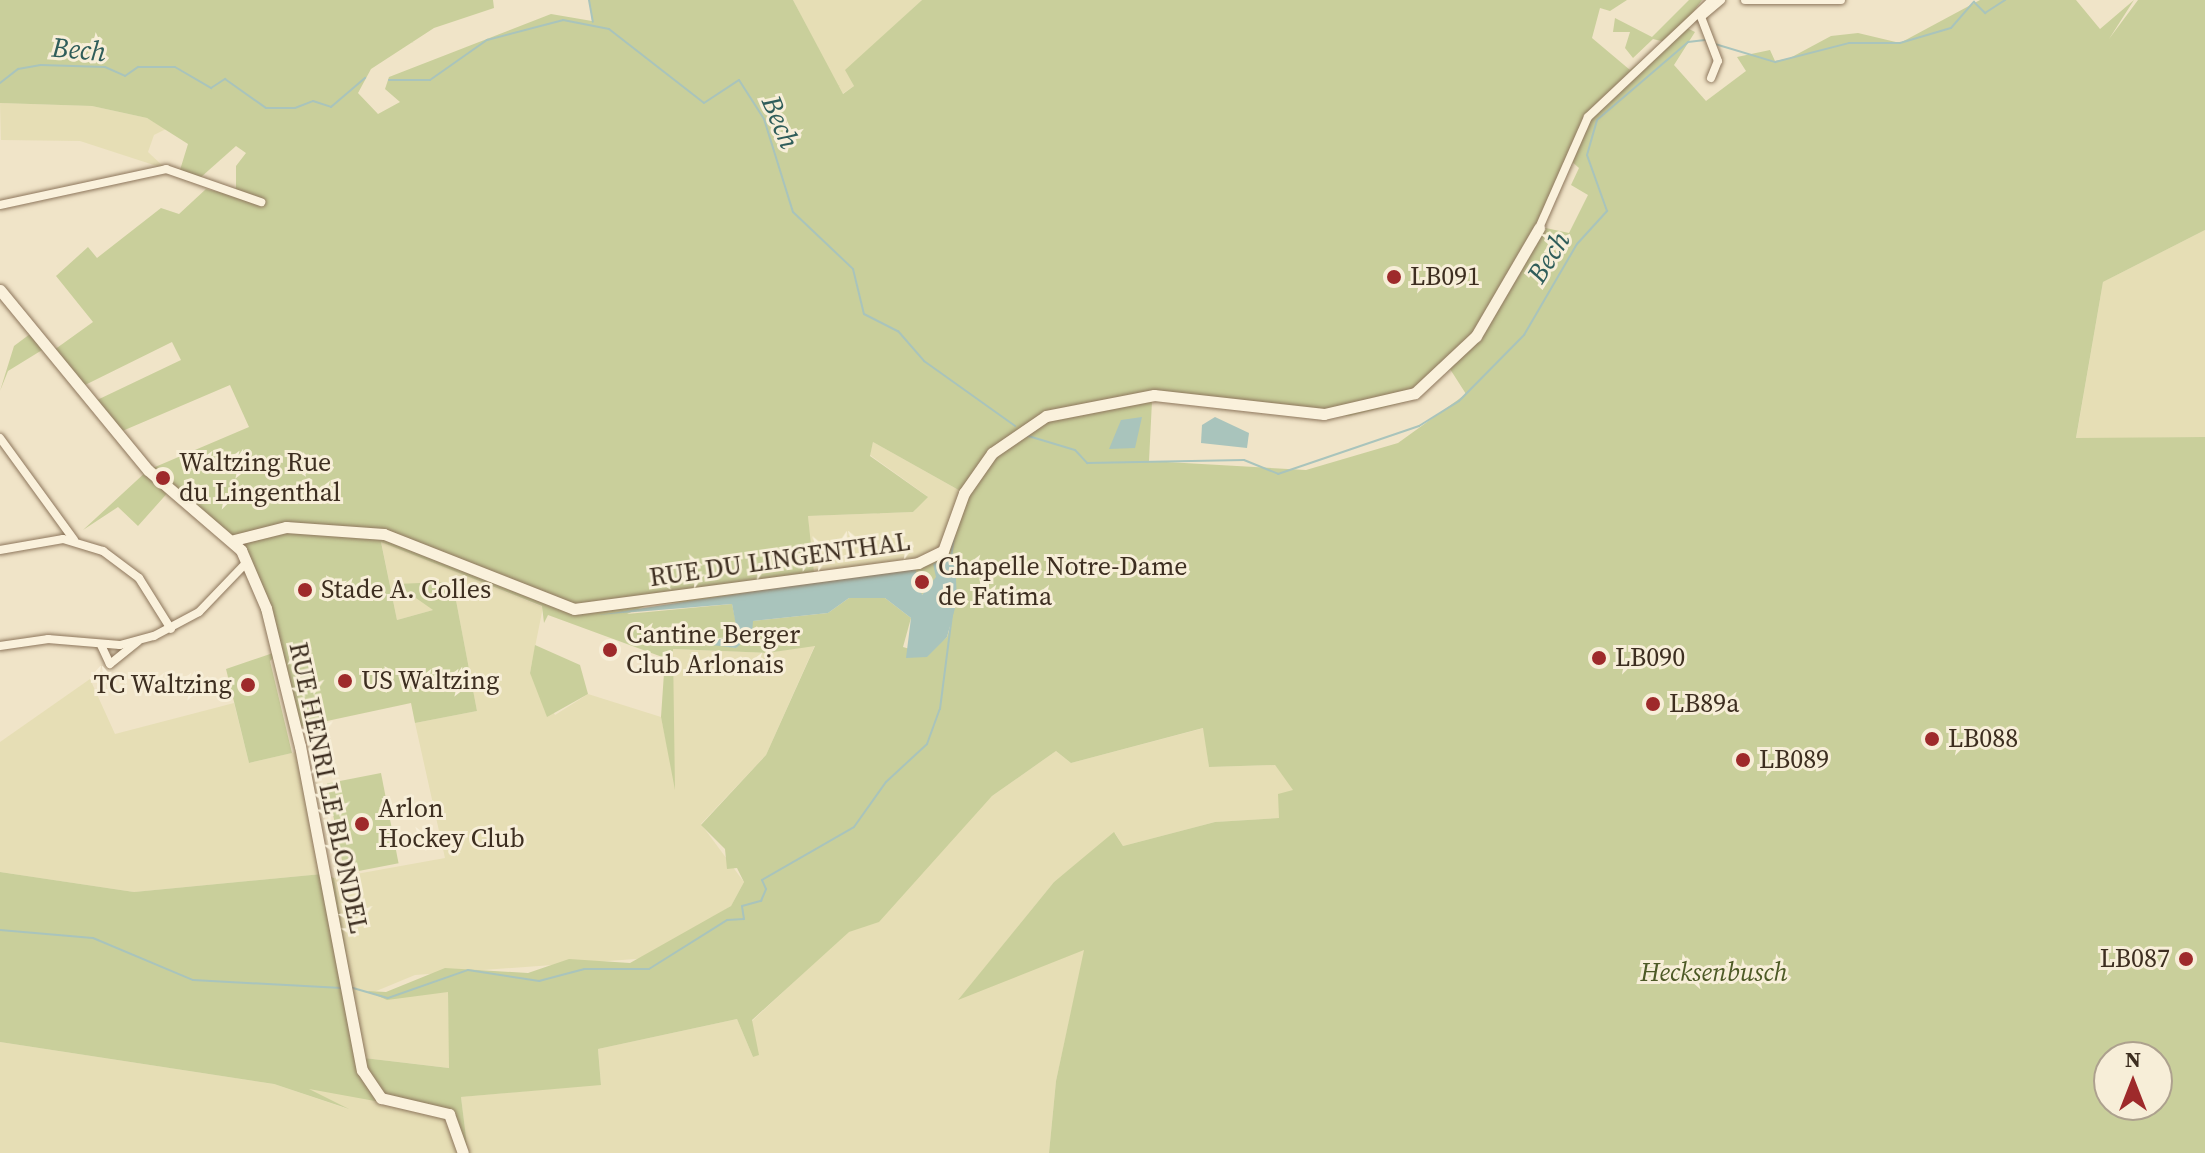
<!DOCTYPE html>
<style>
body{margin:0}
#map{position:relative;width:2205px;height:1153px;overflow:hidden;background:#f0e4c8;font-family:"Source Serif 4",serif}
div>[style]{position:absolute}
.farmland>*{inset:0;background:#e6deb5}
.green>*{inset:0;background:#c9cf9b;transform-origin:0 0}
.water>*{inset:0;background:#a9c4bc}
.stream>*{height:2px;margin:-1px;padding:0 1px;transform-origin:1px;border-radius:1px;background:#a9c4bc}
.roads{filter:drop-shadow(0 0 2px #8d765c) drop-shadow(0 0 2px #8d765c)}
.street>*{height:8px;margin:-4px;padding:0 4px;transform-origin:4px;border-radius:4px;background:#faf1dc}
.secondary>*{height:11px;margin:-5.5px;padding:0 5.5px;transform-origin:5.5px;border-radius:5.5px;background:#faf1dc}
.dots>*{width:22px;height:22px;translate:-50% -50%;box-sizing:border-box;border:4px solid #f7eed8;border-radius:50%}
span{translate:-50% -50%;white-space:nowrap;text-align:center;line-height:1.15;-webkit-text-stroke:6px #f7eed8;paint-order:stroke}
.poi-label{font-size:26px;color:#3d2e20}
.left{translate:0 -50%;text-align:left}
.right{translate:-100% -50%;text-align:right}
.street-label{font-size:26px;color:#3d2e20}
.park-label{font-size:26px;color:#4d5a26;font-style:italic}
.water-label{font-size:28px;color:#2f5d5a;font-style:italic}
.north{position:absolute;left:2093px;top:1041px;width:80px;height:80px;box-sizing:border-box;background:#f7eed8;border:2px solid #ada18e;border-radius:50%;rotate:0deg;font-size:22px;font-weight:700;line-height:32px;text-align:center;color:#3d2e20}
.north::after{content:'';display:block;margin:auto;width:28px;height:36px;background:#9e2a2b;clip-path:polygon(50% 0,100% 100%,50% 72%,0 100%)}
</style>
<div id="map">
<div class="farmland">
<div style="clip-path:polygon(793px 0,922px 0,846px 70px,854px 86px,842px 94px)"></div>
<div style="clip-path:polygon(0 103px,92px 106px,147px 118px,166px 129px,154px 135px,148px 152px,166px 169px,80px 141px,1px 140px)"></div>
<div style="clip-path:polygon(2205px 230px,2205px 437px,2076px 439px,2103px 282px)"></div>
<div style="clip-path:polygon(873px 442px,964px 493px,937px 556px,813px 573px,808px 516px,913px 512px,927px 496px,870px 455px)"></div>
<div style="clip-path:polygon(381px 541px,543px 607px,530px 672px,555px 715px,588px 694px,661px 717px,673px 774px,673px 649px,767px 653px,815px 645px,766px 755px,701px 824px,744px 882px,731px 906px,649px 958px,415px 975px,369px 994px,448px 992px,450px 1068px,364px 1058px,334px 878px,445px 858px,415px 723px,477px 711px,455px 595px,412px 591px,433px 610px,397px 620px)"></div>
<div style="clip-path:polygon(90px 679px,115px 734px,234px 703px,249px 763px,296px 752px,322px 874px,134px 892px,0 872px,0 742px)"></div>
<div style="clip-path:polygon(1204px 728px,1209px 767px,1275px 765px,1294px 790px,1279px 818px,1215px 822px,1123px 846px,1115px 833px,1054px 882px,960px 998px,1085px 949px,1056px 1081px,1049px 1153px,468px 1153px,461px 1097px,601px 1084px,598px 1049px,737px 1019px,753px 1057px,752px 1021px,992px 796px,1056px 751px,1071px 763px)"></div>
<div style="clip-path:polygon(0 1042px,274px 1084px,348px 1109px,300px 1086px,431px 1111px,447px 1117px,460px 1153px,0 1153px)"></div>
</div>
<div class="green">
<div style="clip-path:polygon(evenodd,0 0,493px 0,494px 8px,434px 28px,371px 69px,358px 93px,378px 114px,400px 102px,385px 89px,389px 77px,551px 14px,592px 21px,589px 0,793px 0,843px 94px,854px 86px,845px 70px,922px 0,1627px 0,1610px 11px,1600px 8px,1592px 38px,1630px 70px,1665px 42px,1653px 39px,1633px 58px,1625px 48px,1630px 32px,1613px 32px,1615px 18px,1652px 37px,1689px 0,1702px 0,1683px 26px,1695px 32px,1674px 65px,1706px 101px,1746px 71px,1737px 57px,1770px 50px,1775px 61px,1790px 58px,1831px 36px,1858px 33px,1900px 43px,1980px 0,2076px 0,2100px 29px,2134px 0,2109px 39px,2138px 0,2205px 0,2205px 230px,2103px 282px,2076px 438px,2205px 437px,2205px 1153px,1049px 1153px,1056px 1081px,1084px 950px,958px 1000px,1054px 882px,1114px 832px,1123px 846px,1215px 822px,1279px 818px,1278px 794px,1293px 790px,1275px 765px,1209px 767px,1203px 728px,1071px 763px,1056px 751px,992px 796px,879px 922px,849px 932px,752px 1020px,759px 1055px,753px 1057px,737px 1019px,598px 1049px,601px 1085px,461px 1097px,468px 1153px,447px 1118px,430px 1111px,309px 1089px,349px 1109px,274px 1084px,0 1042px,0 872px,134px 892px,322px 874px,334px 878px,364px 1058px,449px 1068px,448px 992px,387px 1000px,367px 991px,386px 992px,445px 968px,528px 973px,569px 959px,630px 963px,731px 906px,744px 882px,737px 868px,727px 869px,725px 849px,701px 825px,766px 755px,815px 646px,767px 653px,673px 649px,675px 790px,661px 717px,665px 658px,548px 615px,544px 623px,542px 606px,381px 542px,397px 620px,433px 610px,396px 584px,444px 582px,455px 595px,477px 711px,415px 723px,411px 703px,299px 727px,282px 649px,270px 661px,292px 753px,249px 763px,226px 669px,273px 653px,247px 562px,171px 489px,138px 526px,118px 507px,83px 530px,148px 470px,249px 427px,230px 385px,120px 432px,95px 401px,181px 360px,172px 342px,83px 386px,54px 350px,93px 322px,56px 276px,88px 247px,97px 258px,161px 208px,179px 214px,206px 189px,236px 196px,236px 166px,246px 153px,236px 146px,200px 178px,180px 170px,188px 144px,147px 118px,92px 106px,0 103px,0 0,1570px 160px,1579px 168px,1571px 185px,1588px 195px,1569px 233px,1541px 227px,1570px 160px,0 0,1450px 369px,1466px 394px,1398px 443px,1306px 470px,1149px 461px,1152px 401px,1349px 416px,1405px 402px,1450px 369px,0 0,873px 442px,964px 493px,936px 556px,814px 573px,808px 516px,913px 512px,928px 497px,870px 456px,873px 442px,0 0,954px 558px,952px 621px,947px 637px,927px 654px,903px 647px,911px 618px,885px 598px,849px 598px,828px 613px,752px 621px,736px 648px,698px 640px,739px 636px,732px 604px,627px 614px,649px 604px,916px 589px,922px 595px,954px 558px,0 0,2109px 1057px,2157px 1057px,2157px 1105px,2109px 1105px,2109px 1057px)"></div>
<div style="clip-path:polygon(34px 331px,47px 347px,8px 371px,0 391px,14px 346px)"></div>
<div style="clip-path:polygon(535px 645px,580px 665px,588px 694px,547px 717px,530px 673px)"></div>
<div style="left:381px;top:773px;width:92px;height:55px;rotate:79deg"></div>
</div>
<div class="water">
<div style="clip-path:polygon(1142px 417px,1135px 448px,1109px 449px,1121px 420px)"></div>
<div style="clip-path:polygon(1215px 417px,1249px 433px,1247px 448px,1201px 443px,1202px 425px)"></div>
<div style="clip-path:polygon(945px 557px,955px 558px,957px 601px,947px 637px,927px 657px,906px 658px,911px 618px,885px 598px,849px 598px,828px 613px,753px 621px,752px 635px,736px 648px,696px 643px,738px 636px,732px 604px,598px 615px,915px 567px,922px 595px,936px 577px,933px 564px)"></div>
</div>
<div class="stream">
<div style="left:589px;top:0;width:22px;rotate:80deg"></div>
<div style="left:1715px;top:44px;width:63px;rotate:16.7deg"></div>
<div style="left:1775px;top:62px;width:76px;rotate:-14.4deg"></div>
<div style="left:1849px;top:43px;width:51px"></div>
<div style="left:1900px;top:43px;width:53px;rotate:-16.4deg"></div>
<div style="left:1951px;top:28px;width:35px;rotate:-49deg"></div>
<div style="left:1974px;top:2px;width:16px;rotate:45deg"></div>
<div style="left:1985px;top:13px;width:24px;rotate:-33deg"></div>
<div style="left:389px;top:80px;width:41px"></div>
<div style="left:430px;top:80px;width:70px;rotate:-35.1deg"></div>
<div style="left:487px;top:40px;width:79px;rotate:-14.7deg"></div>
<div style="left:563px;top:20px;width:47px;rotate:11.1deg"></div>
<div style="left:609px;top:29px;width:120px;rotate:37.9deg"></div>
<div style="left:704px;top:103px;width:42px;rotate:-33.3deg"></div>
<div style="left:739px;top:80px;width:46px;rotate:57.3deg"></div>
<div style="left:764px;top:119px;width:97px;rotate:72.7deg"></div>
<div style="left:793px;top:212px;width:83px;rotate:43.5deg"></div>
<div style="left:853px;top:269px;width:46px;rotate:76.3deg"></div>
<div style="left:864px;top:314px;width:38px;rotate:27deg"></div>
<div style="left:898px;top:331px;width:40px;rotate:49deg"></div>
<div style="left:924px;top:361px;width:112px;rotate:35.5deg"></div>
<div style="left:0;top:83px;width:23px;rotate:-38deg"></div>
<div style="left:18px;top:69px;width:23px;rotate:-10deg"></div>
<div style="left:41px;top:65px;width:64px;rotate:1.8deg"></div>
<div style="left:105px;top:67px;width:22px;rotate:24deg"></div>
<div style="left:125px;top:76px;width:16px;rotate:-35deg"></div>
<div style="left:138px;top:67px;width:37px"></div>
<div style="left:175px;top:67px;width:42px;rotate:30.3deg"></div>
<div style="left:211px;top:88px;width:17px;rotate:-33deg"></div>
<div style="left:225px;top:79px;width:50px;rotate:35.3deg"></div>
<div style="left:266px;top:108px;width:29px"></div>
<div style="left:295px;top:108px;width:19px;rotate:-21deg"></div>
<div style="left:313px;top:101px;width:19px;rotate:18deg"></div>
<div style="left:331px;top:107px;width:45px;rotate:-40.5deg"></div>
<div style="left:1025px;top:435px;width:52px;rotate:16.7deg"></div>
<div style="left:1075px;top:450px;width:18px;rotate:47deg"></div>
<div style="left:1087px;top:463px;width:157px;rotate:-1.1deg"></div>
<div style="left:1244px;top:460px;width:37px;rotate:22deg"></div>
<div style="left:1278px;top:474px;width:149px;rotate:-18.8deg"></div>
<div style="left:1419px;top:426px;width:47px;rotate:-32deg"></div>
<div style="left:1459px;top:401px;width:93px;rotate:-45.4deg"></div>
<div style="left:1524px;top:335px;width:105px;rotate:-59.8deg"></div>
<div style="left:1577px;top:244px;width:45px;rotate:-47.7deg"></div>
<div style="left:1607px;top:211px;width:59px;rotate:-109.7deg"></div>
<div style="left:1587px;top:155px;width:36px;rotate:-74deg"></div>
<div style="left:1597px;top:120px;width:120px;rotate:-40.6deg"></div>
<div style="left:1688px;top:42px;width:17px;rotate:-7deg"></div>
<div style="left:951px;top:558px;width:22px;rotate:-82deg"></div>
<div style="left:0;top:930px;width:93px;rotate:4.9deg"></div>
<div style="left:93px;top:938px;width:108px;rotate:22.8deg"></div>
<div style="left:193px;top:980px;width:149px;rotate:3.1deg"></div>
<div style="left:353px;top:988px;width:36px;rotate:16deg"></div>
<div style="left:388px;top:998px;width:85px;rotate:-19.3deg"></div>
<div style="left:468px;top:970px;width:72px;rotate:8.8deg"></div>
<div style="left:539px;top:981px;width:47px;rotate:-14.9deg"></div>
<div style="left:584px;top:969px;width:65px"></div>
<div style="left:649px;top:969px;width:92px;rotate:-32.1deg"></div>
<div style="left:727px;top:920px;width:17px;rotate:-3deg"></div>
<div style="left:744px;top:919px;width:13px;rotate:-99deg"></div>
<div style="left:742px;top:906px;width:20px;rotate:-15deg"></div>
<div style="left:761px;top:901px;width:13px;rotate:-67deg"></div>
<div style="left:766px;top:889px;width:10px;rotate:-114deg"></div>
<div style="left:762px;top:880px;width:106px;rotate:-29.9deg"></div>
<div style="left:854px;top:827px;width:55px;rotate:-54.6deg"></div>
<div style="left:886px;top:782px;width:56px;rotate:-42.8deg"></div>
<div style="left:927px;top:744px;width:37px;rotate:-70deg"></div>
<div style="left:940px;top:709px;width:118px;rotate:-82.7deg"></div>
</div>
<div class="roads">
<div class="street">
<div style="left:1745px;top:0;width:96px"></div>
<div style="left:1711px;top:78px;width:18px;rotate:-68deg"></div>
<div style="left:1718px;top:61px;width:47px;rotate:-111.1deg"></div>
<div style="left:1701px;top:17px;width:26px;rotate:-40deg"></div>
<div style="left:0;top:205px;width:170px;rotate:-12.2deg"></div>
<div style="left:166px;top:169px;width:101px;rotate:19.2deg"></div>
<div style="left:1539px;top:228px;width:121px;rotate:-66.2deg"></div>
<div style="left:1588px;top:117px;width:170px;rotate:-43.3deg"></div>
<div style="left:0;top:438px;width:126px;rotate:54deg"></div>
<div style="left:0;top:550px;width:64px;rotate:-9.9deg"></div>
<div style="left:63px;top:539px;width:42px;rotate:16.7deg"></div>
<div style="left:103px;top:551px;width:45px;rotate:36.9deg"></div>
<div style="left:139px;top:578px;width:60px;rotate:57.9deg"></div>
<div style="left:101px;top:645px;width:21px;rotate:65deg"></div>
<div style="left:110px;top:664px;width:36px;rotate:-39deg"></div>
<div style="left:0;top:646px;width:49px;rotate:-8.3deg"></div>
<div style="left:48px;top:639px;width:72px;rotate:4.8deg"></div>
<div style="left:120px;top:645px;width:35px;rotate:-15deg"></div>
<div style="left:154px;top:636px;width:51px;rotate:-28.1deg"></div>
<div style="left:199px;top:612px;width:69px;rotate:-46.2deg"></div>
</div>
<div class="secondary">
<div style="left:0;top:290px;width:233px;rotate:50.6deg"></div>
<div style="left:148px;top:470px;width:123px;rotate:40.7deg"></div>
<div style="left:241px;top:550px;width:63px;rotate:66.7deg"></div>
<div style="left:266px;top:608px;width:142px;rotate:76.2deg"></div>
<div style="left:300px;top:746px;width:330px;rotate:79.2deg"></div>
<div style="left:362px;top:1070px;width:34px;rotate:56deg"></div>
<div style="left:381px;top:1098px;width:70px;rotate:13.2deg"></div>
<div style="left:449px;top:1114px;width:41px;rotate:70.3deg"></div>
<div style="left:234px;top:540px;width:54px;rotate:-14deg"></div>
<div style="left:286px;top:527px;width:98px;rotate:4.1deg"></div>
<div style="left:384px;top:534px;width:204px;rotate:21.5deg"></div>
<div style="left:574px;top:609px;width:347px;rotate:-7.6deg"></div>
<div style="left:918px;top:563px;width:28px;rotate:-26deg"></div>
<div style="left:943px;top:551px;width:62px;rotate:-70.1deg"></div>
<div style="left:964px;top:493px;width:49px;rotate:-55deg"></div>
<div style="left:992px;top:453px;width:65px;rotate:-34.4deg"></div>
<div style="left:1046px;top:416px;width:110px;rotate:-11deg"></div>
<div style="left:1154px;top:395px;width:171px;rotate:6.4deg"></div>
<div style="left:1324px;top:414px;width:93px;rotate:-13deg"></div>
<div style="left:1415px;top:393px;width:83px;rotate:-43.1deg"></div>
<div style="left:1476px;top:336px;width:125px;rotate:-59.7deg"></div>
</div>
</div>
<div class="dots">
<div style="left:1394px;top:277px;background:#9e2a2b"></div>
<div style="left:163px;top:478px;background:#9e2a2b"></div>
<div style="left:922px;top:582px;background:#9e2a2b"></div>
<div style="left:305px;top:590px;background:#9e2a2b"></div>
<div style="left:610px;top:650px;background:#9e2a2b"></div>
<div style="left:1599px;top:658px;background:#9e2a2b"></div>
<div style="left:345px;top:681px;background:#9e2a2b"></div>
<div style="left:248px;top:685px;background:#9e2a2b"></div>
<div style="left:1653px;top:704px;background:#9e2a2b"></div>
<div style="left:1932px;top:739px;background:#9e2a2b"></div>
<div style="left:1743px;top:760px;background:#9e2a2b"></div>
<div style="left:362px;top:824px;background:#9e2a2b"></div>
<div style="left:2186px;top:959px;background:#9e2a2b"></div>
</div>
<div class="poi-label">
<span class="left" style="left:1410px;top:277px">LB091</span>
<span class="left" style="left:179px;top:478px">Waltzing Rue<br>du Lingenthal</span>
<span class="left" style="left:938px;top:582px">Chapelle Notre-Dame<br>de Fatima</span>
<span class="left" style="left:321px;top:590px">Stade A. Colles</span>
<span class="left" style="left:626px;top:650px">Cantine Berger<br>Club Arlonais</span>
<span class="left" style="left:1615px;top:658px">LB090</span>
<span class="left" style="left:361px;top:681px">US Waltzing</span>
<span class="right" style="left:232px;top:685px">TC Waltzing</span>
<span class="left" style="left:1669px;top:704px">LB89a</span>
<span class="left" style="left:1948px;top:739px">LB088</span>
<span class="left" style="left:1759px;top:760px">LB089</span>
<span class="left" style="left:378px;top:824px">Arlon<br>Hockey Club</span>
<span class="right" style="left:2170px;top:959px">LB087</span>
</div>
<div class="street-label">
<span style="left:780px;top:560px;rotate:-8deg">RUE DU LINGENTHAL</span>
<span style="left:328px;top:788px;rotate:78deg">RUE HENRI LE BLONDEL</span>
</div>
<div class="park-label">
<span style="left:1714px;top:973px">Hecksenbusch</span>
</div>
<div class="water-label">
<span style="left:79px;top:49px;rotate:5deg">Bech</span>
<span style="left:781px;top:122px;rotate:67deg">Bech</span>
<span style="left:1548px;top:257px;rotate:-58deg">Bech</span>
</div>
<div class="north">N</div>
</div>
